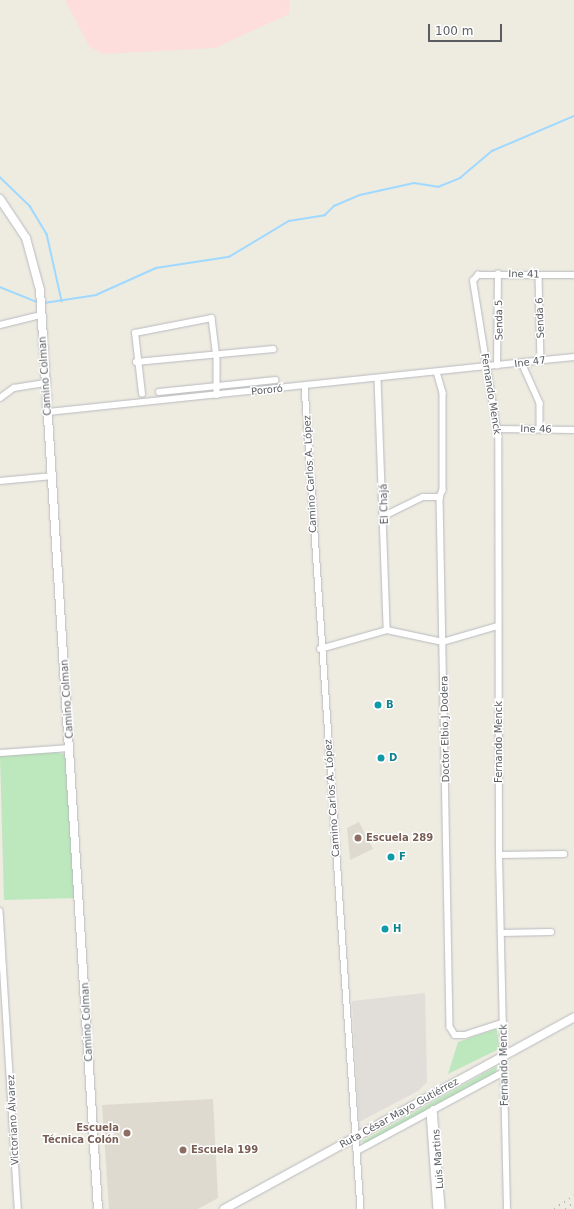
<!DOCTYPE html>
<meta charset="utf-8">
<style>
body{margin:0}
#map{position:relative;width:574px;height:1209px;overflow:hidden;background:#eeebe1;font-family:"DejaVu Sans",sans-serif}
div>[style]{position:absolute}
.industrial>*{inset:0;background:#e1ded9}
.education>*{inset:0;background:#dedad0}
.medical>*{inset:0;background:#fddedc}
.green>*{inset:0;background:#bde7bc}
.stream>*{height:1.5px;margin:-0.75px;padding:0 0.75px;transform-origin:0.75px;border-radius:0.75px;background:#a0d9ff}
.roads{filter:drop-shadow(0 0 1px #b7babf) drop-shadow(0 0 1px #b7babf)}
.street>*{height:5.5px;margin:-2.75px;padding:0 2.75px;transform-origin:2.75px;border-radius:2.75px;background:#fff}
.secondary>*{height:8px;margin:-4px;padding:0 4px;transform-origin:4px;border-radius:4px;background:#fff}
.rail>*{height:1.5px;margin-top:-0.75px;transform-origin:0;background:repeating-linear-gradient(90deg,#b3b4b4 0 1px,transparent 0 6px)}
.dots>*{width:11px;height:11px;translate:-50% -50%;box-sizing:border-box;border:2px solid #fff;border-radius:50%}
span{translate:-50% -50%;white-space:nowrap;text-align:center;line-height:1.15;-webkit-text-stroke:3px #fff;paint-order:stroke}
.street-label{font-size:10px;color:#5a5e63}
.culture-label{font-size:10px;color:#0d838f;font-weight:700}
.left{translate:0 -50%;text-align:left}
.education-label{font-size:10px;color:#785e54;font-weight:700}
.right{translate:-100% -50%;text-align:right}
.scale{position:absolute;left:428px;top:24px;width:74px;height:18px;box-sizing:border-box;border:2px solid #5a5e63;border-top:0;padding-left:5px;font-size:12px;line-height:14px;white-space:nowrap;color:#5a5e63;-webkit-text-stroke:3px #fff;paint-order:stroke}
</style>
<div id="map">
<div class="industrial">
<div style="clip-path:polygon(425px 993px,427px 1082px,418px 1091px,359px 1122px,352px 1001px)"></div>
</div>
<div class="education">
<div style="clip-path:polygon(359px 822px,373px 849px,350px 860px,347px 828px)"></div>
<div style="clip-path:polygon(213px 1099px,218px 1198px,198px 1209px,109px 1209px,102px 1105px)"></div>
</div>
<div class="medical">
<div style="clip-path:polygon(65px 0,290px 0,289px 14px,215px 48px,102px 54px,89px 46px)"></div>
</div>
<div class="green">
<div style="clip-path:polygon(56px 752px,67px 755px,77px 898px,4px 900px,0 755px)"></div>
<div style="clip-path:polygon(497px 1029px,499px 1049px,448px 1074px,458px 1042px)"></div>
<div style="clip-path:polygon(497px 1066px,496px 1073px,483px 1081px,367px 1143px,361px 1142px)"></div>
</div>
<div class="stream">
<div style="left:0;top:177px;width:42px;rotate:44deg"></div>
<div style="left:30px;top:206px;width:33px;rotate:59deg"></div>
<div style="left:47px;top:234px;width:69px;rotate:77.4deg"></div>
<div style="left:0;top:287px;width:40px;rotate:22deg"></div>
<div style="left:44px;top:303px;width:53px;rotate:-8.7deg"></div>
<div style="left:96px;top:295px;width:66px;rotate:-24.2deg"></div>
<div style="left:156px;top:268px;width:74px;rotate:-8.6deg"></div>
<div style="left:229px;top:257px;width:70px;rotate:-31deg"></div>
<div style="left:289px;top:221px;width:36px;rotate:-9deg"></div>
<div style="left:325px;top:215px;width:13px;rotate:-45deg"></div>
<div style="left:334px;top:206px;width:28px;rotate:-23deg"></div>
<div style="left:360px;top:195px;width:55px;rotate:-12.5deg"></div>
<div style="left:414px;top:183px;width:24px;rotate:9deg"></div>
<div style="left:438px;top:187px;width:24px;rotate:-22deg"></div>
<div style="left:460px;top:178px;width:42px;rotate:-40.2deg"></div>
<div style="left:492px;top:151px;width:89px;rotate:-23.1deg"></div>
</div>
<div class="roads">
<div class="street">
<div style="left:539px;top:275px;width:86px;rotate:88.7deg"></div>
<div style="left:0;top:325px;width:42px;rotate:-13.7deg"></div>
<div style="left:136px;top:362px;width:138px;rotate:-5.4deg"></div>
<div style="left:522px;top:363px;width:44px;rotate:65.8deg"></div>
<div style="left:540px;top:403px;width:26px;rotate:90deg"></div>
<div style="left:497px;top:366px;width:92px;rotate:-89.4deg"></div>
<div style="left:437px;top:372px;width:22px;rotate:74deg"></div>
<div style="left:443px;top:393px;width:97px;rotate:90deg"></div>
<div style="left:443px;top:490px;width:8px;rotate:113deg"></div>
<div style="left:440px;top:497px;width:530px;rotate:88.92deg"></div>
<div style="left:450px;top:1027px;width:9px;rotate:58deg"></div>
<div style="left:455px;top:1035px;width:10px"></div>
<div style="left:465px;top:1035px;width:40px;rotate:-18deg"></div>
<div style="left:378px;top:379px;width:251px;rotate:87.9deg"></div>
<div style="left:305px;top:386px;width:825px;rotate:86.11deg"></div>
<div style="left:159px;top:392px;width:117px;rotate:-5.9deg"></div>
<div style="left:142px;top:394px;width:61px;rotate:-96.5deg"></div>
<div style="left:135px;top:333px;width:78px;rotate:-11deg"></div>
<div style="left:212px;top:318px;width:38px;rotate:83deg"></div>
<div style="left:217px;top:356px;width:39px;rotate:90deg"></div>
<div style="left:0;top:398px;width:17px;rotate:-36deg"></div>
<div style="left:14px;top:388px;width:31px;rotate:-9deg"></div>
<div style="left:48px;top:412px;width:529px;rotate:-5.97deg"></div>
<div style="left:497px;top:429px;width:77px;rotate:0.7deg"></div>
<div style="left:0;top:481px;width:53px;rotate:-5.4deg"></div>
<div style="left:384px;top:516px;width:43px;rotate:-26deg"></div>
<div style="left:423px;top:497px;width:17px"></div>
<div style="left:320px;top:649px;width:70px;rotate:-15.8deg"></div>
<div style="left:387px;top:630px;width:57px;rotate:12.1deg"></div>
<div style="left:443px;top:642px;width:57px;rotate:-16.2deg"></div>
<div style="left:0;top:753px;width:70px;rotate:-4.1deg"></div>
<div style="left:499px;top:855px;width:65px;rotate:-0.9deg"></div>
<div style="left:0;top:911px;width:299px;rotate:86.5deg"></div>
<div style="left:501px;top:933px;width:50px;rotate:-1.1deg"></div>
<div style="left:434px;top:1109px;width:100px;rotate:85.4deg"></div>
<div style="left:430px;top:1112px;width:97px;rotate:85.9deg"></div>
<div style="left:357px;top:1151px;width:167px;rotate:-28.3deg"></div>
<div style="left:507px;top:1209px;width:354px;rotate:-91.3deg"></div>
<div style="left:499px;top:855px;width:418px;rotate:-90.1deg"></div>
<div style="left:498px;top:437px;width:158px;rotate:-99.1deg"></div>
<div style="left:473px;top:281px;width:8px;rotate:-50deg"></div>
<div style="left:478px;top:275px;width:96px"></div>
</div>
<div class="secondary">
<div style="left:0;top:199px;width:47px;rotate:56.3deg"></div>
<div style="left:26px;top:238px;width:54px;rotate:74.9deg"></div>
<div style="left:40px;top:290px;width:921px;rotate:86.39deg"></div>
<div style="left:224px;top:1209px;width:399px;rotate:-28.7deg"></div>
</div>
</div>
<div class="rail">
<div style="left:554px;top:1209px;width:24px;rotate:-35deg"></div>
<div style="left:565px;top:1209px;width:11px;rotate:-34deg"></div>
</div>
<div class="dots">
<div style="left:378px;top:705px;background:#0f9aa8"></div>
<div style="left:381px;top:758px;background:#0f9aa8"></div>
<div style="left:358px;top:838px;background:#8d6e63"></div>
<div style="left:391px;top:857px;background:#0f9aa8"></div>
<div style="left:385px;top:929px;background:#0f9aa8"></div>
<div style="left:127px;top:1133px;background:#8d6e63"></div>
<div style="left:183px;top:1150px;background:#8d6e63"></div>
</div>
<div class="street-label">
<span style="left:524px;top:274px;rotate:1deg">Ine 41</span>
<span style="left:540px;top:318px;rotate:-92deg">Senda 6</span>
<span style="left:499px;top:320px;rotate:-91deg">Senda 5</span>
<span style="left:530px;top:362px;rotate:-7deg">Ine 47</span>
<span style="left:45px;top:376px;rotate:-94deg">Camino Colman</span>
<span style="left:267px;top:390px;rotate:-6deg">Pororó</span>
<span style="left:491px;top:394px;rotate:81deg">Fernando Menck</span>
<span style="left:536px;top:429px;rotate:1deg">Ine 46</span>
<span style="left:310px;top:474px;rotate:-93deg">Camino Carlos A. López</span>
<span style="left:384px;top:504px;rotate:-92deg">El Chajá</span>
<span style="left:67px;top:699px;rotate:-94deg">Camino Colman</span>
<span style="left:445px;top:729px;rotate:-91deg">Doctor Elbio J Dodera</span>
<span style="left:499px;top:742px;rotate:-90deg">Fernando Menck</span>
<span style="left:332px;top:798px;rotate:-94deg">Camino Carlos A. López</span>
<span style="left:87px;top:1022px;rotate:-93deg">Camino Colman</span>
<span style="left:504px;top:1065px;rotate:-91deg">Fernando Menck</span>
<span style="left:399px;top:1113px;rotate:-29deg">Ruta César Mayo Gutiérrez</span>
<span style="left:13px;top:1120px;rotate:-93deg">Victoriano Álvarez</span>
<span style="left:438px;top:1159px;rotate:-94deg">Luis Martins</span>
</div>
<div class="culture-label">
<span class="left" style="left:386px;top:705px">B</span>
<span class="left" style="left:389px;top:758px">D</span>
<span class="left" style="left:399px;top:857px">F</span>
<span class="left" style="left:393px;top:929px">H</span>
</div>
<div class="education-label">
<span class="left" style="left:366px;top:838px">Escuela 289</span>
<span class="right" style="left:119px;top:1133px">Escuela<br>Técnica Colón</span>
<span class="left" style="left:191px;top:1150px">Escuela 199</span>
</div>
<div class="scale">100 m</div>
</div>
